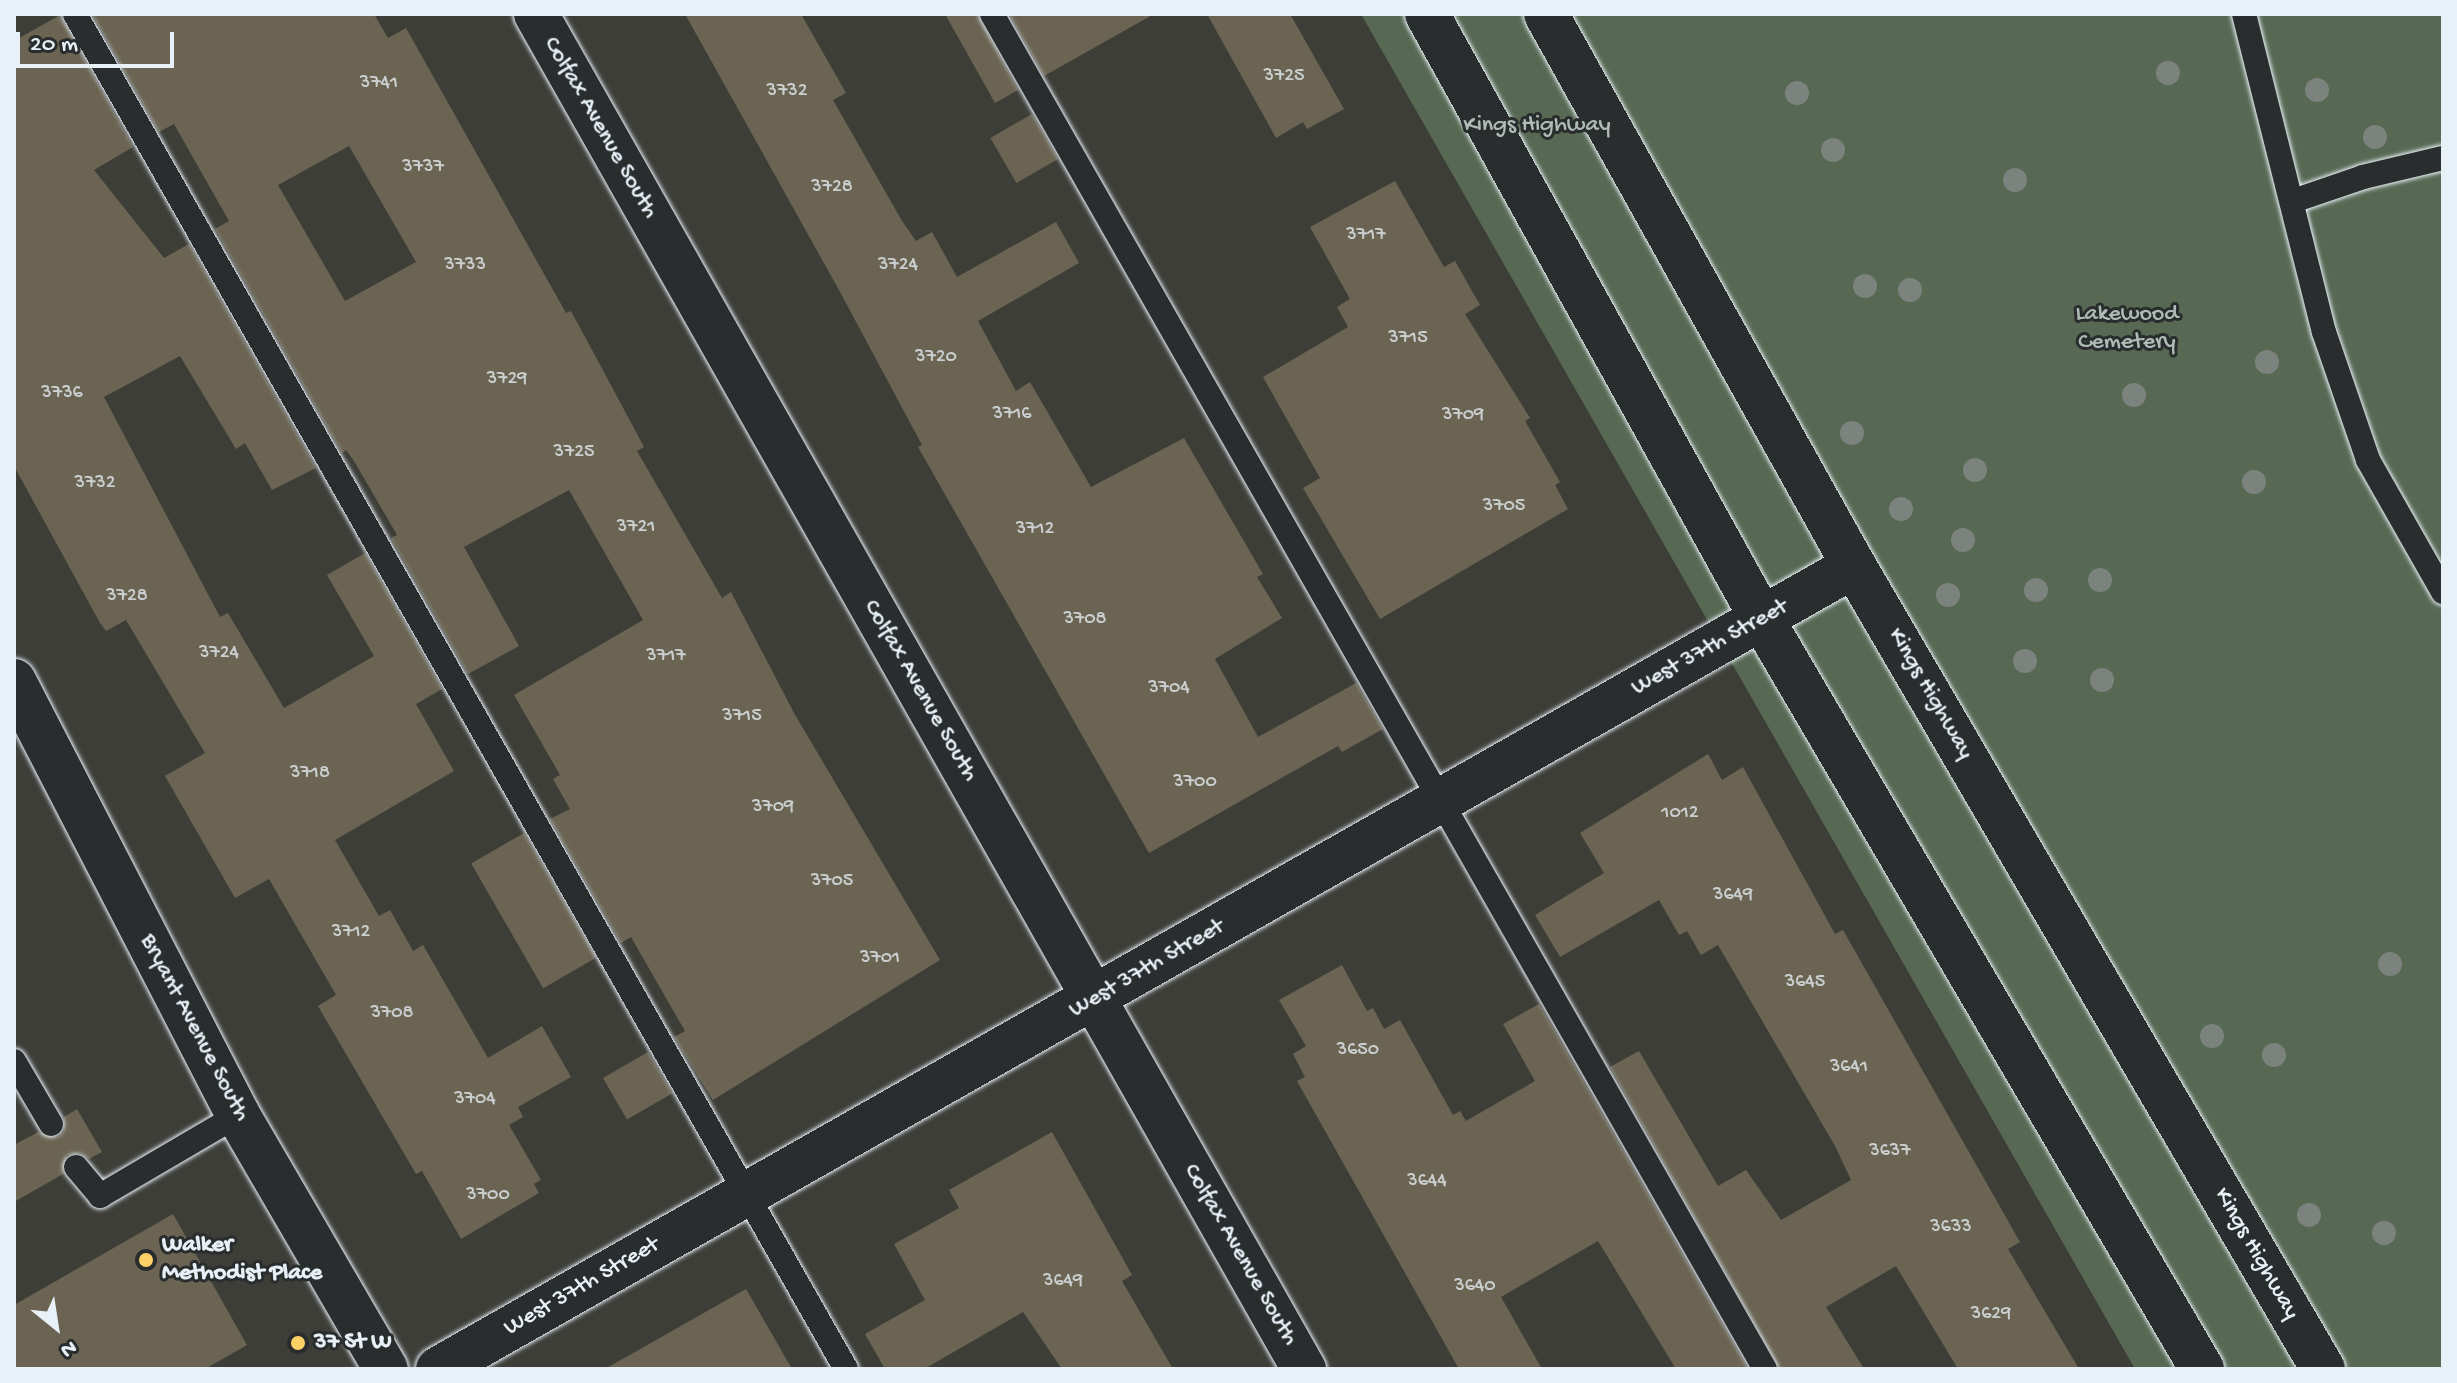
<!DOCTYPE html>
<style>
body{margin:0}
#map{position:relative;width:2457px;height:1383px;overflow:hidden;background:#3e3e39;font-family:"Gochi Hand",sans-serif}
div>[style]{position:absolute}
.green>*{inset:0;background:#576953}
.building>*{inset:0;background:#6b6453;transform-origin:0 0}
.roads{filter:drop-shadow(0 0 2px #e8f1f8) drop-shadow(0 0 2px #e8f1f8)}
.lane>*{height:24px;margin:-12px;padding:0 12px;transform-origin:12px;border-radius:12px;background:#2a2d2e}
.street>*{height:44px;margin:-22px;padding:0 22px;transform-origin:22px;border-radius:22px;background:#2a2d2e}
.secondary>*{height:44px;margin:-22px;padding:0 22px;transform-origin:22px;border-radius:22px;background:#2a2d2e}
.trees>*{width:24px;height:24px;margin:-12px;border-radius:50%;background:#7c837e}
.dots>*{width:22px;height:22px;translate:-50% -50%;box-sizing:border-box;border:4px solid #2a2d2e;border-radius:50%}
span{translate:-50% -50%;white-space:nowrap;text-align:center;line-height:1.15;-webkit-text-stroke:6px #2a2d2e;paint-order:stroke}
.number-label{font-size:20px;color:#c9cecf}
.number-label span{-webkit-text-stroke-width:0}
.park-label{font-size:24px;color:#aebbb6}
.street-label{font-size:24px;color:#e8f1f8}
.poi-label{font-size:24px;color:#e8f1f8;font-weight:700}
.left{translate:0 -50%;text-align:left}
.frame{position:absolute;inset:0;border:16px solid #e8f1f8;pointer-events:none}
.north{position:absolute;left:16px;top:1287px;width:80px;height:80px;-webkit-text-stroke:6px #2a2d2e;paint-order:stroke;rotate:150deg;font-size:22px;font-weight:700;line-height:32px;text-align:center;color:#e8f1f8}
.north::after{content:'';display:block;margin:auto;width:28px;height:36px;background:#e8f1f8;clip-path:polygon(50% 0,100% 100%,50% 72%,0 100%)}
.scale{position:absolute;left:16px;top:32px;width:158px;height:36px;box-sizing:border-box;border:4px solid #e8f1f8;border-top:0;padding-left:10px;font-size:24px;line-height:28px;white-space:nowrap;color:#e8f1f8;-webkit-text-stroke:6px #2a2d2e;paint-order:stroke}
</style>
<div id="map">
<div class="green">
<div style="clip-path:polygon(1361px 14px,2443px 14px,2443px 1369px,2135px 1369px)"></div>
</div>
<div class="building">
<div style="clip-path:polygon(evenodd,92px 14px,374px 14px,388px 38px,406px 28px,566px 313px,571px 311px,598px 361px,644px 447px,637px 451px,722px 598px,731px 592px,794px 713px,940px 960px,713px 1100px,674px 1037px,685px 1031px,631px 937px,621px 943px,550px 819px,570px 809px,553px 779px,560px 775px,514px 695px,643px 620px,569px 490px,464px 547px,519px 646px,468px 674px,391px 538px,397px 535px,354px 461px,346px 450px,342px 453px,215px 229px,229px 221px,174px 124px,159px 132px,92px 14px,349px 146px,416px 262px,345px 301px,278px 185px,349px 146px)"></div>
<div style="clip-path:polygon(685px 14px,801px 14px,846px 93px,833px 100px,902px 221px,916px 241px,932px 232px,957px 277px,1056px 222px,1079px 263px,978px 321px,1016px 391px,1030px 382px,1091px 487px,1184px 438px,1263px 574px,1257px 577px,1282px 618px,1215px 659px,1258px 737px,1356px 683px,1383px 729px,1342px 752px,1338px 746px,1149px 853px,918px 447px,922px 445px,839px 290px)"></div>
<div style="clip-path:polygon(945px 14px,977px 14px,1018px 90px,995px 103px)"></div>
<div style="clip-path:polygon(1009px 14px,1154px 14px,1044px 76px)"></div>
<div style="clip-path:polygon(1207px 14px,1290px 14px,1344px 109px,1307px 129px,1303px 122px,1276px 138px)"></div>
<div style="clip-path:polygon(60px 15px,133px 147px,94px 170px,164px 258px,189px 244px,316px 468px,272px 490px,245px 443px,236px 449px,180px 356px,104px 397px,220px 617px,228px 613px,284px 708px,374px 656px,327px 575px,365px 553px,442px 689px,416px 704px,454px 771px,335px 840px,379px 916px,390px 910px,413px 951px,423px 945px,488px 1058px,542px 1026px,571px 1077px,518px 1107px,523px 1117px,509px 1125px,541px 1180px,534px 1184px,539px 1193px,461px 1239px,422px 1171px,416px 1174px,318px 1006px,336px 995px,269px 879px,235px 898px,165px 776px,205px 753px,126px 620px,106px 631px,100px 623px,14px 466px,14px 41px)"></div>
<div style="left:1032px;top:114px;width:52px;height:48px;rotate:60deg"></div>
<div style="clip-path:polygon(1395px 181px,1444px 267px,1455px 261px,1480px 305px,1465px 314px,1530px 418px,1525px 421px,1560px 482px,1555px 485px,1568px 509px,1380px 619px,1303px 488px,1320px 478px,1263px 377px,1348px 327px,1337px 307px,1350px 299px,1310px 227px)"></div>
<div style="clip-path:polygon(1708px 754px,1722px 780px,1743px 767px,1835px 934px,1843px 930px,2020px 1242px,2008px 1249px,2079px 1369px,1958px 1369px,1896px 1266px,1826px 1307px,1864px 1369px,1780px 1369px,1610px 1067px,1639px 1051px,1718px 1186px,1746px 1170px,1781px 1220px,1851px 1180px,1835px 1146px,1718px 945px,1701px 955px,1687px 931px,1679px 935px,1659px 900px,1560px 957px,1535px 915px,1604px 873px,1580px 833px)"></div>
<div style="left:524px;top:833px;width:144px;height:61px;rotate:60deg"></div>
<div style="clip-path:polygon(1342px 965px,1367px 1011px,1373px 1008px,1384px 1029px,1400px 1020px,1453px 1115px,1460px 1111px,1466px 1121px,1535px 1081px,1503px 1024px,1539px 1004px,1748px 1369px,1676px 1369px,1598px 1241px,1501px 1297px,1542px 1369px,1459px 1369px,1297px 1081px,1305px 1077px,1293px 1054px,1306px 1046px,1279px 1000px)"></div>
<div style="left:648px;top:1052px;width:48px;height:52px;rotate:60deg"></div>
<div style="clip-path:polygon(77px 1109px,102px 1152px,89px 1159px,80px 1153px,67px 1155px,63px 1174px,14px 1202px,14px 1145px,38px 1132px,58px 1137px,64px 1131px,64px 1117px)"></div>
<div style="clip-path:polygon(1052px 1132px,1132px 1275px,1122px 1281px,1173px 1369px,1062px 1369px,1023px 1312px,924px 1369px,885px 1369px,865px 1334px,925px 1300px,894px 1244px,959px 1208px,949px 1190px)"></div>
<div style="clip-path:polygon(173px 1214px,247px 1345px,205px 1369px,14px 1369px,14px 1305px)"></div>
<div style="clip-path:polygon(746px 1289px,792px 1369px,605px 1369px)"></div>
</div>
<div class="roads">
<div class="lane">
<div style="left:75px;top:14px;width:1559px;rotate:60.36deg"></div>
<div style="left:992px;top:14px;width:1560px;rotate:60.3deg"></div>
<div style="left:2244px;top:14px;width:328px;rotate:75.9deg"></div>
<div style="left:2324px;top:332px;width:135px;rotate:71deg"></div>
<div style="left:2368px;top:460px;width:152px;rotate:60.4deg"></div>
<div style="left:2293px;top:201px;width:74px;rotate:-18.9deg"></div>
<div style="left:2363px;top:177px;width:82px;rotate:-13.4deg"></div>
<div style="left:14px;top:1061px;width:73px;rotate:59.6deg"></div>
<div style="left:76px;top:1167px;width:38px;rotate:50deg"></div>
<div style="left:100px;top:1196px;width:160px;rotate:-30.4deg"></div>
</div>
<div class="street">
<div style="left:536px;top:14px;width:1558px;rotate:60.46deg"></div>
<div style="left:14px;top:681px;width:488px;rotate:62.7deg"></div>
<div style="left:238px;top:1115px;width:294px;rotate:59.8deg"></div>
<div style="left:438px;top:1369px;width:1628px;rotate:-29.56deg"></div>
</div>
<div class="secondary">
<div style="left:1427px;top:14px;width:692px;rotate:61.03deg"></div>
<div style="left:1762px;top:619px;width:870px;rotate:59.6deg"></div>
<div style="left:1546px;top:14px;width:632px;rotate:60.84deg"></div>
<div style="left:1854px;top:566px;width:930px;rotate:59.71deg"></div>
</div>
</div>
<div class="trees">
<div style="left:2168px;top:73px"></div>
<div style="left:2317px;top:90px"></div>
<div style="left:1797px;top:93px"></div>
<div style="left:2375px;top:137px"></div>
<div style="left:1833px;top:150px"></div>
<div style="left:2015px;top:180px"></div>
<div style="left:1865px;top:286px"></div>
<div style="left:1910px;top:290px"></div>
<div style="left:2267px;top:362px"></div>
<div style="left:2134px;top:395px"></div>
<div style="left:1852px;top:433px"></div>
<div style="left:1975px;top:470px"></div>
<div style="left:2254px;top:482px"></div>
<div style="left:1901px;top:509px"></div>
<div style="left:1963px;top:540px"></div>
<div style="left:2100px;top:580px"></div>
<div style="left:2036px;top:590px"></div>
<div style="left:1948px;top:595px"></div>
<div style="left:2025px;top:661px"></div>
<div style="left:2102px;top:680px"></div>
<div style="left:2390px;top:964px"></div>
<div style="left:2212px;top:1036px"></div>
<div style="left:2274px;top:1055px"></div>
<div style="left:2309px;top:1215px"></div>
<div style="left:2384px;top:1233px"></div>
</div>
<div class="dots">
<div style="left:146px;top:1260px;background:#ffd166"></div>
<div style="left:298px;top:1343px;background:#ffd166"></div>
</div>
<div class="number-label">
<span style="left:1284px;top:76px">3725</span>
<span style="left:379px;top:83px">3741</span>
<span style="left:787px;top:91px">3732</span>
<span style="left:423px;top:167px">3737</span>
<span style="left:832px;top:187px">3728</span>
<span style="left:1366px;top:235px">3717</span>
<span style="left:465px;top:265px">3733</span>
<span style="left:898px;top:265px">3724</span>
<span style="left:1408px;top:338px">3715</span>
<span style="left:936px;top:357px">3720</span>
<span style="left:507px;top:379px">3729</span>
<span style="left:62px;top:393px">3736</span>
<span style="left:1012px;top:414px">3716</span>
<span style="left:1463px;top:415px">3709</span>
<span style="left:574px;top:452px">3725</span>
<span style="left:95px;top:483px">3732</span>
<span style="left:1504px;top:506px">3705</span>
<span style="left:636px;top:527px">3721</span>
<span style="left:1035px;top:529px">3712</span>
<span style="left:127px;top:596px">3728</span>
<span style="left:1085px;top:619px">3708</span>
<span style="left:219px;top:653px">3724</span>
<span style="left:666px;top:656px">3717</span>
<span style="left:1169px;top:688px">3704</span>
<span style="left:742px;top:716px">3715</span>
<span style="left:310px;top:773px">3718</span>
<span style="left:1195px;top:782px">3700</span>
<span style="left:773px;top:807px">3709</span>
<span style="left:1680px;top:813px">1012</span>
<span style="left:832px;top:881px">3705</span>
<span style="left:1733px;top:895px">3649</span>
<span style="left:351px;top:932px">3712</span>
<span style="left:880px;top:958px">3701</span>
<span style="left:1805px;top:982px">3645</span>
<span style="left:392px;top:1013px">3708</span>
<span style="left:1358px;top:1050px">3650</span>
<span style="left:1849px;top:1067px">3641</span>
<span style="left:475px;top:1099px">3704</span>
<span style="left:1890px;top:1151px">3637</span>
<span style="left:1427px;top:1181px">3644</span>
<span style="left:488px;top:1195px">3700</span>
<span style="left:1951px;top:1227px">3633</span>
<span style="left:1063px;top:1281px">3649</span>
<span style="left:1475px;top:1286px">3640</span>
<span style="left:1991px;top:1314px">3629</span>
</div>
<div class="park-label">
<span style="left:1537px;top:126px">Kings Highway</span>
<span style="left:2127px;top:329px">Lakewood<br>Cemetery</span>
</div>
<div class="street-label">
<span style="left:600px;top:128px;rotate:60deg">Colfax Avenue South</span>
<span style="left:1710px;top:648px;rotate:-29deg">West 37th Street</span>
<span style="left:920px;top:691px;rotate:60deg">Colfax Avenue South</span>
<span style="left:1930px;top:694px;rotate:60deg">Kings Highway</span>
<span style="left:1147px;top:969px;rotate:-30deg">West 37th Street</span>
<span style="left:194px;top:1028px;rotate:62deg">Bryant Avenue South</span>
<span style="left:2256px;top:1254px;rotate:60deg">Kings Highway</span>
<span style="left:1240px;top:1255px;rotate:60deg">Colfax Avenue South</span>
<span style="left:582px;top:1287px;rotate:-30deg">West 37th Street</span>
</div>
<div class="poi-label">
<span class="left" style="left:162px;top:1260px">Walker<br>Methodist Place</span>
<span class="left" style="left:314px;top:1343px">37 St W</span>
</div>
<div class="frame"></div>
<div class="north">N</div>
<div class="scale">20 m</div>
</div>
